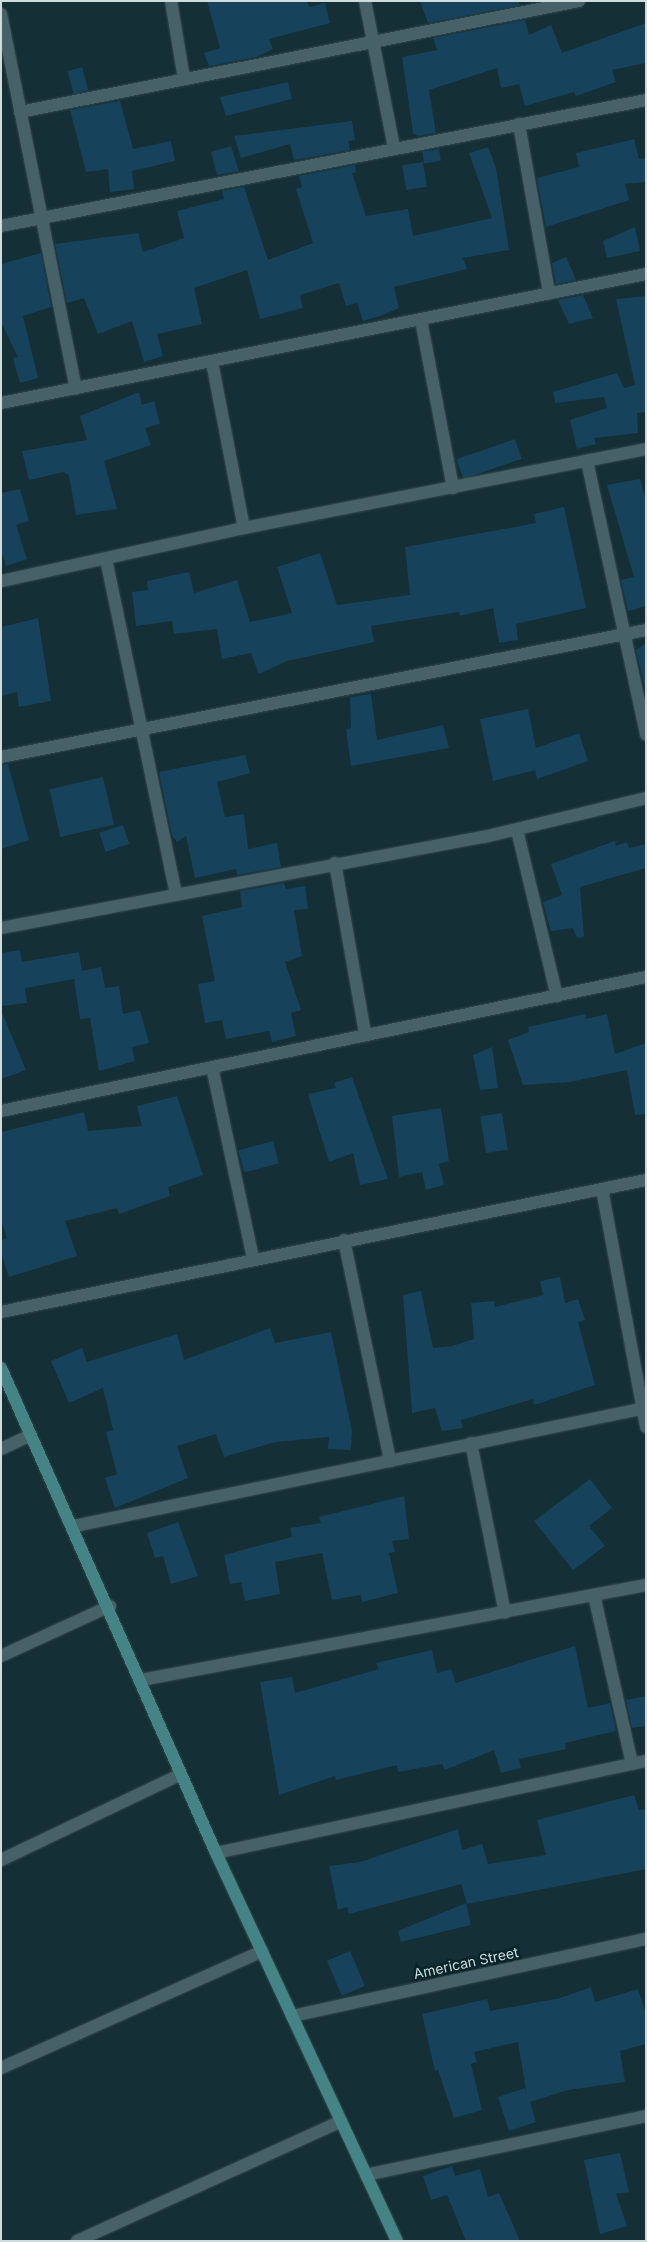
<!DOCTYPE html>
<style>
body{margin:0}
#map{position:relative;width:647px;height:2242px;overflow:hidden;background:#142f35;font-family:Inter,sans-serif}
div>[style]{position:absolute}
.building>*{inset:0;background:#17425c;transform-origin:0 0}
.roads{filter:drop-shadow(0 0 1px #354a4f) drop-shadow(0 0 1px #354a4f)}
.street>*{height:12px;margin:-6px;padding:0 6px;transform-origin:6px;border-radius:6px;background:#466268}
.secondary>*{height:12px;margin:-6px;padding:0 6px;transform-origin:6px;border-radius:6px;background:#448484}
span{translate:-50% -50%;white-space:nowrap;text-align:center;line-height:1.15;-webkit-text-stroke:5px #09252a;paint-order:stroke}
.street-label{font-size:14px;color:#ccdcdf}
.frame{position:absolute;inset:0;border:2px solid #ccdcdf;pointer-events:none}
</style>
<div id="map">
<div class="building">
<div style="clip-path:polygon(207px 1px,307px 1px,309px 7px,325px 3px,330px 23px,269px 39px,273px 49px,256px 57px,209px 66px,204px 53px,220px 48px)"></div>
<div style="clip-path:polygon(420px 1px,518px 1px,520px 5px,428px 23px)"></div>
<div style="clip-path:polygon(525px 20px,529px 35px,551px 25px,562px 53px,646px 23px,646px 63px,612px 70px,616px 82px,576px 96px,574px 92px,525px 106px,519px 84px,501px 88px,497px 68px,429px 90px,436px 133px,418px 136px,413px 133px,402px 57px,437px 50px,433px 38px)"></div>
<div style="left:82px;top:67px;width:24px;height:15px;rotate:75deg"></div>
<div style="clip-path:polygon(288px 82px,292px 99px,226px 116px,220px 97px)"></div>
<div style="clip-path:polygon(120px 101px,133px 149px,171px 141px,175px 161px,132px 171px,134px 189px,110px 192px,108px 169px,86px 172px,70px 110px)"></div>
<div style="clip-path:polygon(352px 121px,355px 140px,348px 141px,350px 150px,294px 160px,290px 144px,241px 158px,234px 136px)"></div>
<div style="clip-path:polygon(634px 139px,639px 159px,646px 158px,646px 182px,625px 184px,629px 200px,546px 227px,537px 178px,579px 167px,576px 153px)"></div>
<div style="clip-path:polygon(231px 146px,239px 171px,217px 175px,211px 152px)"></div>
<div style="clip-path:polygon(488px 147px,496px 168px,509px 250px,463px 258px,467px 269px,394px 287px,399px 308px,383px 315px,363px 321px,357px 303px,346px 306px,339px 283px,300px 295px,303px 308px,260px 319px,247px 270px,194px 288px,202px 324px,157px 334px,163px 356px,144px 362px,132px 321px,98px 334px,84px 298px,67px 303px,55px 244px,138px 233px,143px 252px,184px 238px,177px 211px,224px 199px,222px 191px,244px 187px,268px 260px,313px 243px,296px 189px,302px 187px,299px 176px,355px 165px,356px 172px,352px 173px,366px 216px,408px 209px,413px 236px,492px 218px,469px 153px)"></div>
<div style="left:439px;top:149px;width:12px;height:17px;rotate:81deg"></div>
<div style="left:423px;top:162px;width:25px;height:21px;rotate:81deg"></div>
<div style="clip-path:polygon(635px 227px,640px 251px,607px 258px,603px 241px)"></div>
<div style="clip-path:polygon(41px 253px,51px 307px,23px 316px,38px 378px,20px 383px,13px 358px,18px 357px,1px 322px,1px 264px)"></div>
<div style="clip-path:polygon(566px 257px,576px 280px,556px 284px,552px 263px)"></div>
<div style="clip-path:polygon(583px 295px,593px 318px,569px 324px,558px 300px)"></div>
<div style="clip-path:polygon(646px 296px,646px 412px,637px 413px,638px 433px,594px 438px,596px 444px,577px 449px,570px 420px,607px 408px,604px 397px,555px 403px,553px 392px,617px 373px,624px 388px,635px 385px,616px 299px)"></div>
<div style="clip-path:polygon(139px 392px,142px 405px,154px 401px,160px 424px,145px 428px,151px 445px,104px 461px,117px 509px,76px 515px,69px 476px,64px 472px,29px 480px,22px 451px,87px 440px,80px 416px)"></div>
<div style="left:515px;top:439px;width:21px;height:62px;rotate:71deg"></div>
<div style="clip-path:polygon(640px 479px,646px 500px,646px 606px,628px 611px,621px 580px,634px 577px,607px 485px)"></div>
<div style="clip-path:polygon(20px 489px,29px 521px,16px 525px,27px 559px,6px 566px,1px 551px,1px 493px)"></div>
<div style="clip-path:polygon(564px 507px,586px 608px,516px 624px,518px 640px,499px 643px,493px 608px,460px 616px,459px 612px,371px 626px,374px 642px,287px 661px,259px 674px,251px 653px,222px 659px,217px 629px,174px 634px,172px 621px,136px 626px,132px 592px,148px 590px,147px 581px,189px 572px,194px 593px,237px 580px,250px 622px,292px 613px,277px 567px,320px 553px,337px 605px,410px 595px,405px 547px,536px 523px,534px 514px)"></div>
<div style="clip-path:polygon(38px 618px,51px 701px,19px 707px,17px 692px,1px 696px,1px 627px)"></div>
<div style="clip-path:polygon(646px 643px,646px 692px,636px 650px)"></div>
<div style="clip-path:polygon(371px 694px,377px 740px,443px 725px,449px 748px,351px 766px,346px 729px,351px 728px,350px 697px)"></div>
<div style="clip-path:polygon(528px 709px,536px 748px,579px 733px,588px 761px,537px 779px,535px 770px,493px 781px,480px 719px)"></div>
<div style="clip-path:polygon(245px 755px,250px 773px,217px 782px,225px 817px,244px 814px,248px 849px,277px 843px,281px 867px,237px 875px,236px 869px,195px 878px,186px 836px,177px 842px,172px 835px,159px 772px)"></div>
<div style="clip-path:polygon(8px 764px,29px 840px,1px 849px,1px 765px)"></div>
<div style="left:103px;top:777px;width:49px;height:55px;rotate:77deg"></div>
<div style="left:123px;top:825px;width:20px;height:25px;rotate:72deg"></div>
<div style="clip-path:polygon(615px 841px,616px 846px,627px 842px,629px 848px,646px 844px,646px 868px,580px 887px,584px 937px,577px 938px,573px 928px,551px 931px,543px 902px,562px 895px,551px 864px)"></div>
<div style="clip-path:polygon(284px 883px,286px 889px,305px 886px,308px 909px,294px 910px,302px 956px,285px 962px,301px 1010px,291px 1013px,296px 1036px,272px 1042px,269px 1031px,226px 1039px,222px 1020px,205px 1023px,198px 984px,215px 981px,202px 916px,242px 907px,240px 891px)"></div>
<div style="clip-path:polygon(20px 950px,22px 962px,79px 952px,82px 971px,101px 967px,105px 988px,119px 986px,123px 1014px,140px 1010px,149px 1043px,132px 1047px,135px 1061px,99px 1071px,90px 1018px,80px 1019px,74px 979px,25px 988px,27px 1003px,1px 1006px,1px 953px)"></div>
<div style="clip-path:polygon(1px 1010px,26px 1070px,1px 1079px)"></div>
<div style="clip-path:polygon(585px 1014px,586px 1019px,607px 1014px,615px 1054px,646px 1043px,646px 1114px,635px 1115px,627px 1070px,570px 1082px,523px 1085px,508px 1040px,529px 1032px,528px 1027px)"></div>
<div style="clip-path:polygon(492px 1047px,498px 1088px,480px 1090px,473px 1055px)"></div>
<div style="clip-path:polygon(352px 1077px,388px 1179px,360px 1185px,353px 1153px,329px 1162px,308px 1094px,336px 1088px,334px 1083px)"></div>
<div style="clip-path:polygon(177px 1096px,203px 1175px,168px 1187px,170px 1196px,119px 1214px,117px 1208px,65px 1221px,77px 1256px,9px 1277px,1px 1253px,1px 1240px,7px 1238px,1px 1220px,1px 1132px,84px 1112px,88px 1131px,142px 1126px,137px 1106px)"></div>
<div style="clip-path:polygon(441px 1108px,449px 1161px,439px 1164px,444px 1185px,426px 1190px,422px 1172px,399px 1177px,392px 1116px)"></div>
<div style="left:502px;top:1113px;width:37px;height:22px;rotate:81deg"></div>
<div style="left:273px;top:1141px;width:23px;height:36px;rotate:75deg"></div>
<div style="clip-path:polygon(560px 1277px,565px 1303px,578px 1299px,585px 1320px,578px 1322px,595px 1385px,534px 1405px,533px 1399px,461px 1420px,463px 1428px,442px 1431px,435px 1408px,412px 1413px,403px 1295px,421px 1291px,433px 1348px,452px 1346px,474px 1339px,471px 1303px,494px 1301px,495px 1307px,543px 1295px,540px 1281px)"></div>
<div style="clip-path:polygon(270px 1328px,275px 1343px,331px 1332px,352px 1431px,351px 1450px,328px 1449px,329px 1437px,275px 1442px,224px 1457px,216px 1434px,177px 1446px,188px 1478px,115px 1508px,105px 1478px,117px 1474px,106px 1432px,113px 1430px,103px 1388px,69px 1403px,51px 1361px,82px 1348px,87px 1362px,177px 1334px,184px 1360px)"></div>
<div style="clip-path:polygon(590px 1479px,612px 1508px,589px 1526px,605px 1546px,573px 1570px,534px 1521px)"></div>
<div style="clip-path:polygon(404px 1496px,409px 1539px,392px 1541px,395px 1552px,389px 1553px,398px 1593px,362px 1602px,361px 1595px,332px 1600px,322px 1553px,275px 1562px,280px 1594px,245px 1601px,241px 1582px,230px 1584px,224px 1555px,292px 1537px,290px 1528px,321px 1523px,319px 1517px)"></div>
<div style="clip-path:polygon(178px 1522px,198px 1576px,171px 1584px,163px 1556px,155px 1558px,147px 1533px)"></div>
<div style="clip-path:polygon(575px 1646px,588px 1708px,610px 1703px,616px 1731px,565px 1743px,566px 1749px,519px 1759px,521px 1768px,501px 1773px,494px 1750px,445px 1770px,442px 1764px,398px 1772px,397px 1765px,336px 1780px,335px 1776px,279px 1795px,260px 1682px,292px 1677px,295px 1693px,379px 1669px,376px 1663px,432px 1650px,437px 1673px,451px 1669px,456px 1683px)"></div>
<div style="clip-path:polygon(646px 1696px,646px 1726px,632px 1728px,626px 1700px)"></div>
<div style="clip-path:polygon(634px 1795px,639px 1810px,646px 1809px,646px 1869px,467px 1904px,461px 1884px,349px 1914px,347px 1907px,338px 1910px,329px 1866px,360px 1862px,458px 1829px,462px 1850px,482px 1844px,488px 1864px,546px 1855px,537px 1820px)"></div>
<div style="clip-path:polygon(466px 1903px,471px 1925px,401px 1942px,398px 1931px)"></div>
<div style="left:350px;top:1951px;width:38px;height:25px;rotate:67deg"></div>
<div style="clip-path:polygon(591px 1987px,595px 2002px,638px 1989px,646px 2014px,646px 2044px,620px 2051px,625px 2082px,568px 2090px,530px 2102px,536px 2122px,509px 2131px,498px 2097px,525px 2088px,527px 2096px,518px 2042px,474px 2052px,477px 2062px,471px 2064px,482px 2110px,454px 2118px,438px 2070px,435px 2071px,422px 2014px,487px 1999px,490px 2011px,560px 1998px)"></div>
<div style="clip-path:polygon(620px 2153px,629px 2192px,616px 2194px,627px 2226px,600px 2234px,584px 2160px)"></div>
<div style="clip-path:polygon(452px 2166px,455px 2176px,480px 2169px,488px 2197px,499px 2193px,520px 2241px,466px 2241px,447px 2195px,431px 2200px,423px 2176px)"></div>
</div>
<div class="roads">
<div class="street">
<div style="left:171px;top:1px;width:79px;rotate:80.5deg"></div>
<div style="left:365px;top:1px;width:150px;rotate:78.8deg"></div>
<div style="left:1px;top:14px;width:382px;rotate:78.7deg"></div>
<div style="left:20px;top:112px;width:570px;rotate:-11.23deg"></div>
<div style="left:519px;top:124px;width:172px;rotate:79.9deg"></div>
<div style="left:1px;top:226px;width:657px;rotate:-11.05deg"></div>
<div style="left:421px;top:320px;width:171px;rotate:79.2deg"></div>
<div style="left:212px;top:362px;width:169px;rotate:79.1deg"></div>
<div style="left:1px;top:403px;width:658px;rotate:-11.31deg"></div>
<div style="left:587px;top:461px;width:280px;rotate:77.8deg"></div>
<div style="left:106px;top:559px;width:341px;rotate:78.2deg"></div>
<div style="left:1px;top:581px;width:249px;rotate:-12.3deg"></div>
<div style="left:244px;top:528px;width:410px;rotate:-11.1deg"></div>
<div style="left:1px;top:757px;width:657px;rotate:-11.14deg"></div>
<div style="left:517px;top:830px;width:171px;rotate:76.5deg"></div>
<div style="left:335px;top:863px;width:174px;rotate:80deg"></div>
<div style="left:1px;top:928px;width:491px;rotate:-10.7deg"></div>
<div style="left:484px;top:837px;width:167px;rotate:-13.5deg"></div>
<div style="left:212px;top:1067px;width:195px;rotate:77.9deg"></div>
<div style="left:1px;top:1111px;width:659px;rotate:-11.74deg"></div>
<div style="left:602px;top:1189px;width:242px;rotate:79.5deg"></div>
<div style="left:344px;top:1240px;width:226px;rotate:78.2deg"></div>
<div style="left:1px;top:1312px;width:658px;rotate:-11.57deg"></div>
<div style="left:471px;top:1443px;width:173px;rotate:78.7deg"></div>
<div style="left:1px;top:1449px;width:33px;rotate:-25deg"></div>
<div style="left:74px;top:1526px;width:584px;rotate:-11.66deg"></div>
<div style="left:594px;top:1595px;width:173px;rotate:77.3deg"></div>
<div style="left:1px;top:1656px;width:120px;rotate:-24.6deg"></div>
<div style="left:141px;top:1680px;width:514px;rotate:-10.65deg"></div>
<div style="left:216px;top:1853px;width:440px;rotate:-12.1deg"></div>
<div style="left:1px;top:1860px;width:199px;rotate:-25.5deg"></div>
<div style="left:292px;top:2016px;width:362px;rotate:-12.3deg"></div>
<div style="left:1px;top:2068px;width:286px;rotate:-24.1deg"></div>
<div style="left:366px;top:2175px;width:286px;rotate:-11.9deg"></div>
<div style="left:77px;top:2241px;width:290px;rotate:-24.4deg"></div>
</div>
<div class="secondary">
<div style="left:1px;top:1368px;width:531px;rotate:66.09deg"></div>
<div style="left:216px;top:1853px;width:428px;rotate:65deg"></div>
</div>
</div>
<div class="street-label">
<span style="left:466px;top:1963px;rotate:-12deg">American Street</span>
</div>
<div class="frame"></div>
</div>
